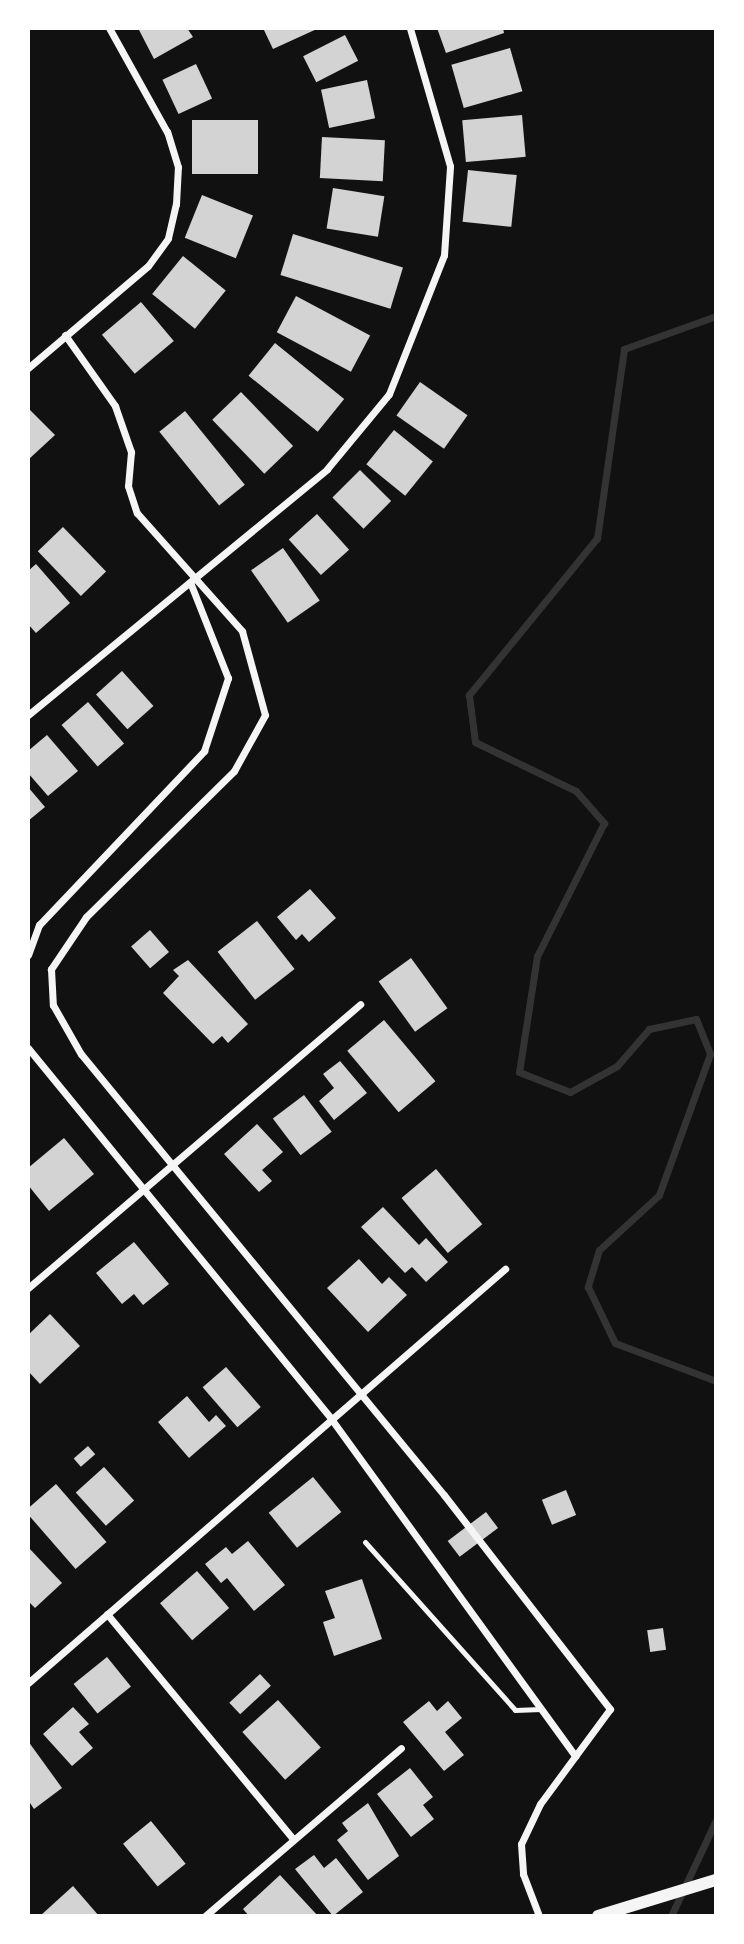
<!DOCTYPE html>
<style>
body{margin:0}
#map{position:relative;width:744px;height:1944px;overflow:hidden;background:#111;font-family:Manrope,sans-serif}
div>[style]{position:absolute}
.stream>*{height:7px;margin:-3.5px;padding:0 3.5px;transform-origin:3.5px;border-radius:3.5px;background:#333}
.building>*{inset:0;background:#d3d3d3;transform-origin:0 0}
.service>*{height:5px;margin:-2.5px;padding:0 2.5px;transform-origin:2.5px;border-radius:2.5px;background:#f5f5f5}
.minor>*{height:7px;margin:-3.5px;padding:0 3.5px;transform-origin:3.5px;border-radius:3.5px;background:#f5f5f5}
.tertiary>*{height:12px;margin:-6px;padding:0 6px;transform-origin:6px;border-radius:6px;background:#f5f5f5}
span{translate:-50% -50%;white-space:nowrap;text-align:center;line-height:1.15;-webkit-text-stroke:5px #fff;paint-order:stroke}
.frame{position:absolute;inset:0;border:30px solid #fff;pointer-events:none}
</style>
<div id="map">
<div class="stream">
<div style="left:716px;top:316px;width:98px;rotate:160.3deg"></div>
<div style="left:624px;top:349px;width:191px;rotate:98.1deg"></div>
<div style="left:597px;top:538px;width:203px;rotate:129.2deg"></div>
<div style="left:469px;top:695px;width:47px;rotate:82.7deg"></div>
<div style="left:475px;top:742px;width:112px;rotate:25.9deg"></div>
<div style="left:576px;top:791px;width:43px;rotate:48.8deg"></div>
<div style="left:604px;top:823px;width:149px;rotate:116.7deg"></div>
<div style="left:537px;top:956px;width:117px;rotate:98.8deg"></div>
<div style="left:519px;top:1072px;width:55px;rotate:21.4deg"></div>
<div style="left:570px;top:1092px;width:54px;rotate:-29deg"></div>
<div style="left:617px;top:1066px;width:49px;rotate:-49.1deg"></div>
<div style="left:649px;top:1029px;width:48px;rotate:-12deg"></div>
<div style="left:696px;top:1019px;width:38px;rotate:68deg"></div>
<div style="left:710px;top:1054px;width:150px;rotate:109.9deg"></div>
<div style="left:659px;top:1195px;width:81px;rotate:137.5deg"></div>
<div style="left:599px;top:1250px;width:39px;rotate:107deg"></div>
<div style="left:588px;top:1287px;width:62px;rotate:64.3deg"></div>
<div style="left:615px;top:1343px;width:108px;rotate:20.6deg"></div>
<div style="left:671px;top:1916px;width:106px;rotate:-64.9deg"></div>
</div>
<div class="building">
<div style="clip-path:polygon(138px 28px,187px 28px,193px 37px,154px 59px)"></div>
<div style="clip-path:polygon(263px 28px,319px 28px,273px 49px)"></div>
<div style="clip-path:polygon(437px 28px,503px 28px,504px 33px,446px 53px)"></div>
<div style="left:345px;top:35px;width:29px;height:47px;rotate:63deg"></div>
<div style="left:510px;top:48px;width:45px;height:61px;rotate:74deg"></div>
<div style="left:196px;top:64px;width:38px;height:37px;rotate:65deg"></div>
<div style="left:367px;top:80px;width:39px;height:47px;rotate:78deg"></div>
<div style="left:522px;top:115px;width:42px;height:60px;rotate:85deg"></div>
<div style="left:258px;top:120px;width:54px;height:66px;rotate:90deg"></div>
<div style="left:322px;top:137px;width:63px;height:41px;rotate:3deg"></div>
<div style="left:468px;top:170px;width:49px;height:52px;rotate:6deg"></div>
<div style="left:333px;top:188px;width:52px;height:41px;rotate:9deg"></div>
<div style="left:202px;top:195px;width:55px;height:46px;rotate:22deg"></div>
<div style="left:293px;top:234px;width:115px;height:43px;rotate:17deg"></div>
<div style="left:183px;top:256px;width:55px;height:49px;rotate:39deg"></div>
<div style="left:296px;top:296px;width:84px;height:41px;rotate:28deg"></div>
<div style="left:141px;top:302px;width:51px;height:51px;rotate:50deg"></div>
<div style="left:275px;top:343px;width:89px;height:42px;rotate:39deg"></div>
<div style="left:420px;top:382px;width:58px;height:41px;rotate:35deg"></div>
<div style="left:241px;top:392px;width:75px;height:40px;rotate:46deg"></div>
<div style="clip-path:polygon(28px 408px,55px 435px,29px 459px,28px 458px)"></div>
<div style="left:185px;top:411px;width:95px;height:33px;rotate:51deg"></div>
<div style="left:394px;top:430px;width:50px;height:44px;rotate:39deg"></div>
<div style="left:360px;top:470px;width:44px;height:39px;rotate:45deg"></div>
<div style="left:317px;top:514px;width:48px;height:38px;rotate:48deg"></div>
<div style="left:63px;top:527px;width:62px;height:35px;rotate:46deg"></div>
<div style="left:283px;top:548px;width:64px;height:39px;rotate:55deg"></div>
<div style="clip-path:polygon(36px 564px,70px 603px,36px 633px,28px 624px,28px 571px)"></div>
<div style="left:122px;top:671px;width:47px;height:35px;rotate:48deg"></div>
<div style="left:88px;top:702px;width:55px;height:35px;rotate:49deg"></div>
<div style="clip-path:polygon(47px 735px,78px 771px,48px 796px,28px 773px,28px 751px)"></div>
<div style="clip-path:polygon(28px 787px,45px 807px,28px 821px)"></div>
<div style="clip-path:polygon(310px 889px,336px 918px,309px 942px,302px 934px,296px 940px,277px 917px)"></div>
<div style="left:257px;top:921px;width:61px;height:50px;rotate:52deg"></div>
<div style="left:150px;top:930px;width:29px;height:25px;rotate:49deg"></div>
<div style="left:411px;top:958px;width:62px;height:40px;rotate:54deg"></div>
<div style="clip-path:polygon(188px 960px,248px 1024px,228px 1043px,222px 1036px,213px 1044px,163px 993px,179px 976px,173px 970px)"></div>
<div style="left:384px;top:1020px;width:80px;height:48px;rotate:50deg"></div>
<div style="clip-path:polygon(340px 1061px,367px 1093px,334px 1120px,319px 1101px,334px 1088px,323px 1074px)"></div>
<div style="left:304px;top:1095px;width:46px;height:39px;rotate:53deg"></div>
<div style="clip-path:polygon(257px 1124px,283px 1152px,262px 1170px,272px 1181px,259px 1192px,224px 1154px)"></div>
<div style="clip-path:polygon(64px 1138px,94px 1174px,49px 1211px,28px 1185px,28px 1168px)"></div>
<div style="left:436px;top:1169px;width:72px;height:45px;rotate:50deg"></div>
<div style="clip-path:polygon(383px 1207px,419px 1245px,426px 1238px,448px 1262px,426px 1282px,412px 1267px,405px 1273px,361px 1227px)"></div>
<div style="clip-path:polygon(134px 1242px,169px 1284px,143px 1305px,134px 1294px,122px 1304px,96px 1273px)"></div>
<div style="clip-path:polygon(359px 1259px,382px 1284px,389px 1277px,407px 1295px,368px 1332px,327px 1288px)"></div>
<div style="clip-path:polygon(50px 1314px,80px 1346px,40px 1384px,28px 1371px,28px 1335px)"></div>
<div style="left:226px;top:1367px;width:53px;height:31px;rotate:49deg"></div>
<div style="clip-path:polygon(187px 1396px,209px 1422px,216px 1415px,226px 1426px,189px 1458px,158px 1422px)"></div>
<div style="left:88px;top:1446px;width:11px;height:19px;rotate:49deg"></div>
<div style="left:104px;top:1467px;width:45px;height:38px;rotate:48deg"></div>
<div style="left:313px;top:1477px;width:45px;height:57px;rotate:51deg"></div>
<div style="left:56px;top:1484px;width:77px;height:41px;rotate:49deg"></div>
<div style="left:566px;top:1490px;width:27px;height:26px;rotate:68deg"></div>
<div style="left:486px;top:1512px;width:20px;height:48px;rotate:53deg"></div>
<div style="clip-path:polygon(248px 1541px,285px 1585px,254px 1611px,227px 1578px,221px 1583px,205px 1564px,226px 1547px,232px 1554px)"></div>
<div style="clip-path:polygon(28px 1547px,62px 1583px,35px 1608px,28px 1601px)"></div>
<div style="left:197px;top:1571px;width:49px;height:49px;rotate:49deg"></div>
<div style="clip-path:polygon(362px 1579px,382px 1639px,334px 1656px,323px 1622px,335px 1618px,325px 1591px)"></div>
<div style="left:663px;top:1628px;width:22px;height:16px;rotate:82deg"></div>
<div style="left:107px;top:1657px;width:38px;height:43px;rotate:51deg"></div>
<div style="left:260px;top:1674px;width:16px;height:42px;rotate:47deg"></div>
<div style="left:278px;top:1700px;width:64px;height:48px;rotate:48deg"></div>
<div style="clip-path:polygon(429px 1701px,437px 1711px,448px 1701px,462px 1718px,445px 1732px,464px 1755px,444px 1771px,403px 1722px)"></div>
<div style="clip-path:polygon(73px 1707px,89px 1724px,79px 1732px,93px 1748px,72px 1766px,43px 1734px)"></div>
<div style="clip-path:polygon(28px 1741px,62px 1788px,34px 1809px,28px 1800px)"></div>
<div style="clip-path:polygon(410px 1768px,433px 1797px,423px 1805px,434px 1819px,411px 1837px,377px 1794px)"></div>
<div style="clip-path:polygon(368px 1803px,399px 1856px,368px 1880px,337px 1840px,348px 1831px,342px 1823px)"></div>
<div style="left:151px;top:1821px;width:55px;height:36px;rotate:51deg"></div>
<div style="clip-path:polygon(314px 1855px,324px 1868px,336px 1858px,363px 1892px,333px 1916px,295px 1869px)"></div>
<div style="clip-path:polygon(280px 1875px,318px 1916px,249px 1916px,243px 1909px)"></div>
<div style="clip-path:polygon(73px 1886px,99px 1916px,40px 1916px)"></div>
</div>
<div class="service">
<div style="left:365px;top:1542px;width:225px;rotate:48.2deg"></div>
<div style="left:515px;top:1710px;width:26px;rotate:-2deg"></div>
</div>
<div class="minor">
<div style="left:65px;top:335px;width:87px;rotate:54.8deg"></div>
<div style="left:115px;top:406px;width:49px;rotate:70.8deg"></div>
<div style="left:131px;top:452px;width:34px;rotate:95deg"></div>
<div style="left:128px;top:486px;width:28px;rotate:72deg"></div>
<div style="left:137px;top:513px;width:158px;rotate:48.3deg"></div>
<div style="left:242px;top:631px;width:87px;rotate:74.7deg"></div>
<div style="left:265px;top:715px;width:64px;rotate:119deg"></div>
<div style="left:234px;top:771px;width:208px;rotate:135.4deg"></div>
<div style="left:86px;top:917px;width:63px;rotate:123.9deg"></div>
<div style="left:51px;top:969px;width:36px;rotate:87deg"></div>
<div style="left:53px;top:1005px;width:56px;rotate:60.3deg"></div>
<div style="left:81px;top:1054px;width:571px;rotate:50.54deg"></div>
<div style="left:444px;top:1495px;width:271px;rotate:52.2deg"></div>
<div style="left:610px;top:1709px;width:118px;rotate:126.4deg"></div>
<div style="left:540px;top:1804px;width:44px;rotate:115.4deg"></div>
<div style="left:521px;top:1844px;width:30px;rotate:86deg"></div>
<div style="left:523px;top:1874px;width:45px;rotate:69.1deg"></div>
<div style="left:28px;top:368px;width:157px;rotate:-40.4deg"></div>
<div style="left:148px;top:266px;width:34px;rotate:-54deg"></div>
<div style="left:168px;top:238px;width:35px;rotate:-77deg"></div>
<div style="left:176px;top:204px;width:37px;rotate:-87deg"></div>
<div style="left:178px;top:167px;width:37px;rotate:-107deg"></div>
<div style="left:167px;top:132px;width:119px;rotate:-119.1deg"></div>
<div style="left:28px;top:715px;width:387px;rotate:-39.4deg"></div>
<div style="left:327px;top:469px;width:97px;rotate:-50.4deg"></div>
<div style="left:389px;top:394px;width:149px;rotate:-68.4deg"></div>
<div style="left:444px;top:255px;width:89px;rotate:-86.1deg"></div>
<div style="left:450px;top:166px;width:144px;rotate:-106.2deg"></div>
<div style="left:28px;top:955px;width:32px;rotate:-70deg"></div>
<div style="left:39px;top:925px;width:240px;rotate:-46.5deg"></div>
<div style="left:204px;top:751px;width:77px;rotate:-71.8deg"></div>
<div style="left:228px;top:678px;width:103px;rotate:-111.6deg"></div>
<div style="left:28px;top:1048px;width:480px;rotate:50.7deg"></div>
<div style="left:332px;top:1420px;width:415px;rotate:54.1deg"></div>
<div style="left:28px;top:1288px;width:437px;rotate:-40.5deg"></div>
<div style="left:107px;top:1614px;width:292px;rotate:50.4deg"></div>
<div style="left:28px;top:1683px;width:632px;rotate:-40.96deg"></div>
<div style="left:205px;top:1916px;width:258px;rotate:-40.6deg"></div>
</div>
<div class="tertiary">
<div style="left:598px;top:1916px;width:123px;rotate:-17deg"></div>
</div>
<div class="frame"></div>
</div>
